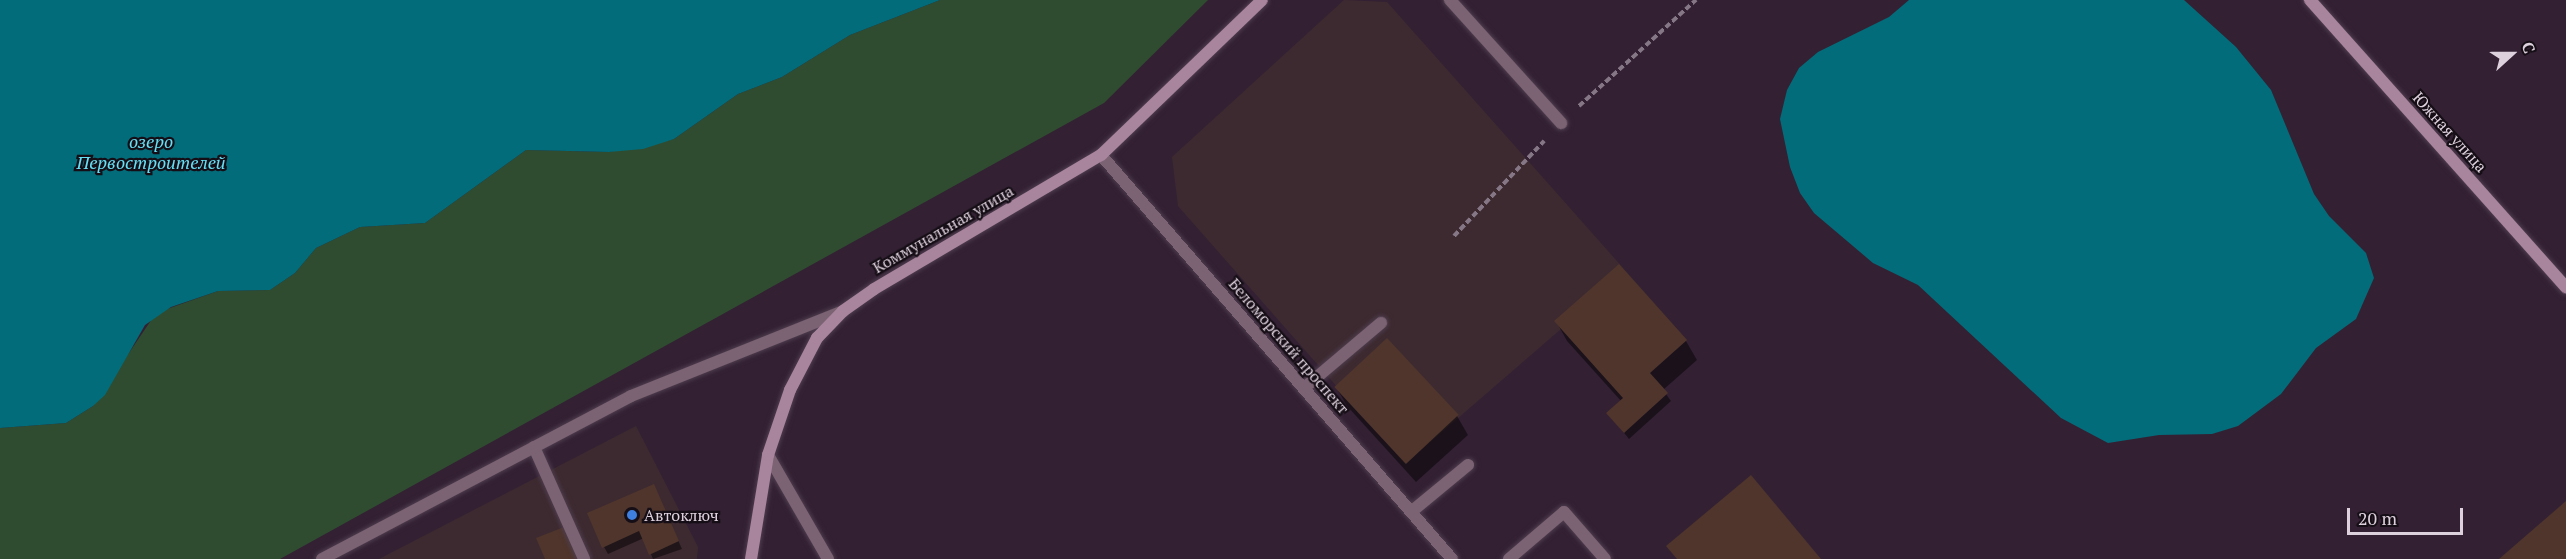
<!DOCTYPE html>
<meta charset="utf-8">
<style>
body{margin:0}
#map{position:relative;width:2566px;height:559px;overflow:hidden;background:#332133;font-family:"PT Serif",serif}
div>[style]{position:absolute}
.industrial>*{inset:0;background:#3d2a30}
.green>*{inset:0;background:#2f4c30}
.water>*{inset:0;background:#026c7a}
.shadow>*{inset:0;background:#0007}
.building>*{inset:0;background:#4f352c;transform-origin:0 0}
.path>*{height:4px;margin-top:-2px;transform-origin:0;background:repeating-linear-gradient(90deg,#867786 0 6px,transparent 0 9px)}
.roads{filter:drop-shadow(0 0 2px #4e3d4e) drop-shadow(0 0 2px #4e3d4e)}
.lane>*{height:12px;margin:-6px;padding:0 6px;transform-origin:6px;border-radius:6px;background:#7b6373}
.street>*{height:12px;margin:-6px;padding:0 6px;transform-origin:6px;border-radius:6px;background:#7b6373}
.secondary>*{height:12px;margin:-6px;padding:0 6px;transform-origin:6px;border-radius:6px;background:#a9849d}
.dots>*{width:16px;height:16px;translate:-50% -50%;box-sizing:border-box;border:3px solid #160e16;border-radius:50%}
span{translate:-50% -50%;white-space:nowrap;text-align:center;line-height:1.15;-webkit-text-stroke:4.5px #160e16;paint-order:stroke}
.street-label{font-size:16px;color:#ddd1dd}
.poi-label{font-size:16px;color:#ddd1dd}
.left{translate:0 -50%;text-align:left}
.water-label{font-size:18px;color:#64e1f6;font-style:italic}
.north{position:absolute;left:2482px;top:24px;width:60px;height:60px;-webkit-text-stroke:4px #160e16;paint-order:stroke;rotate:69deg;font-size:16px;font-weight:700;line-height:24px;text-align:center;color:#ddd1dd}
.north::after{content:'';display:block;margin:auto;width:21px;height:27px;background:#ddd1dd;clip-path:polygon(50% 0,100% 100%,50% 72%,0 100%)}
.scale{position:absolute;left:2347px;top:508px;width:116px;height:27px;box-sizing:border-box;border:3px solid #ddd1dd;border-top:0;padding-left:8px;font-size:18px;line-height:21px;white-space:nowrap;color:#ddd1dd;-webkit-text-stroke:4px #160e16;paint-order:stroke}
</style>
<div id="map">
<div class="industrial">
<div style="clip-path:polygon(1344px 0,1387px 2px,1687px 340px,1622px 397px,1561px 329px,1405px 464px,1178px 206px,1172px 157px)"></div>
<div style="clip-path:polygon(636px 426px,698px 547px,697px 559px,379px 559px)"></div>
</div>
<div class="green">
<div style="clip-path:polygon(940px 0,1208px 0,1104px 103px,280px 559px,0 559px,0 428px,66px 423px,93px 406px,156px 313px,218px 291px,270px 290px,295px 273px,316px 248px,360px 227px,425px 223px,526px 150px,609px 152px,674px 139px,738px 94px,782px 77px,850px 35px)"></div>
</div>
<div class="water">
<div style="clip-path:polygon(0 0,940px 0,850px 35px,782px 77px,738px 94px,674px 139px,643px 149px,609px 152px,526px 150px,425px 223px,360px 227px,316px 248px,295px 273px,270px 290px,218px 291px,171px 307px,145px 325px,105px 395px,93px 406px,66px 423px,0 428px)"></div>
<div style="clip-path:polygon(1909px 0,2184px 0,2236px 47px,2271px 90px,2314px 194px,2329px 216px,2366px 253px,2374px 278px,2356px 319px,2316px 348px,2281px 394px,2238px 426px,2212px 434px,2159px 435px,2108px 443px,2061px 418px,1918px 285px,1873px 263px,1814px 213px,1800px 193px,1790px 167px,1780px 119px,1787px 90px,1799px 68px,1818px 52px,1889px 17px)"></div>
</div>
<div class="shadow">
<div style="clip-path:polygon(1556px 321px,1686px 341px,1697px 360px,1663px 390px,1671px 401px,1629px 439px,1608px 413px,1621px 401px,1567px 341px)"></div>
<div style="clip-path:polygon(1387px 340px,1457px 416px,1468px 435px,1416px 482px,1347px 406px,1336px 387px)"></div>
<div style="clip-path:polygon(657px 493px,682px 549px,653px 559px,644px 538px,608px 554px,604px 547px)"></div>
</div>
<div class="building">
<div style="clip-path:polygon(1619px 264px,1687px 340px,1650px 373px,1668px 393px,1624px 433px,1606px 413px,1623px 398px,1554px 321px)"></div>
<div style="left:1387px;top:338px;width:105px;height:72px;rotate:47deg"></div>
<div style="clip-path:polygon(1751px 475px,1821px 559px,1677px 559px,1666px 546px)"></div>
<div style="clip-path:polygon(654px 484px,679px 541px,649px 555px,639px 531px,602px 548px,587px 513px)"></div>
<div style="clip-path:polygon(2566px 501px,2566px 559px,2499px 559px)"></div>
<div style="clip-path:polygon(569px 525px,581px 559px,545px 559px,536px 538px)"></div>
</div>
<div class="path">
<div style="left:1579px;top:106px;width:158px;rotate:-42.2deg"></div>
<div style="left:1454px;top:236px;width:131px;rotate:-46.5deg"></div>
</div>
<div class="roads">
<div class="lane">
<div style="left:1450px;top:0;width:166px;rotate:47.9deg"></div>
<div style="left:1304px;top:388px;width:101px;rotate:-40.2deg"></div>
<div style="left:534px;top:447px;width:123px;rotate:65.9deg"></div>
<div style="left:1411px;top:512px;width:74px;rotate:-39.5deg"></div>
<div style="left:322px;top:559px;width:349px;rotate:-27.8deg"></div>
<div style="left:631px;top:396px;width:228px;rotate:-21.8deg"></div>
<div style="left:1509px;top:559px;width:72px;rotate:-40.5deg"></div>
<div style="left:1564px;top:512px;width:62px;rotate:48.9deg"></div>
</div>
<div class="street">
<div style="left:1101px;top:155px;width:535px;rotate:49.02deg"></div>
<div style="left:768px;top:455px;width:120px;rotate:60deg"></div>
</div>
<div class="secondary">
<div style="left:2310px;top:0;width:385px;rotate:48.3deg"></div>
<div style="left:751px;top:559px;width:105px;rotate:-80.7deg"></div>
<div style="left:768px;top:455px;width:69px;rotate:-71.3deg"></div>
<div style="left:790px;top:390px;width:59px;rotate:-62.6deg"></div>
<div style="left:817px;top:338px;width:37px;rotate:-46deg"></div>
<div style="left:843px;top:311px;width:38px;rotate:-35deg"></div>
<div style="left:874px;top:289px;width:264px;rotate:-30.6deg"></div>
<div style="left:1101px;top:155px;width:223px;rotate:-43.9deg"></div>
</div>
</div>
<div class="dots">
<div style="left:632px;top:515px;background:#3f7fe0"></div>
</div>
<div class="street-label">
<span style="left:2450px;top:132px;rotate:48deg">Южная улица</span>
<span style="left:943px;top:229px;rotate:-30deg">Коммунальная улица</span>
<span style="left:1289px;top:346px;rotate:49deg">Беломорский проспект</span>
</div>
<div class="poi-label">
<span class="left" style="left:644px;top:515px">Автоключ</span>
</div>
<div class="water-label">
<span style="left:151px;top:152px">озеро<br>Первостроителей</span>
</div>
<div class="north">С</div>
<div class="scale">20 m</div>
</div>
